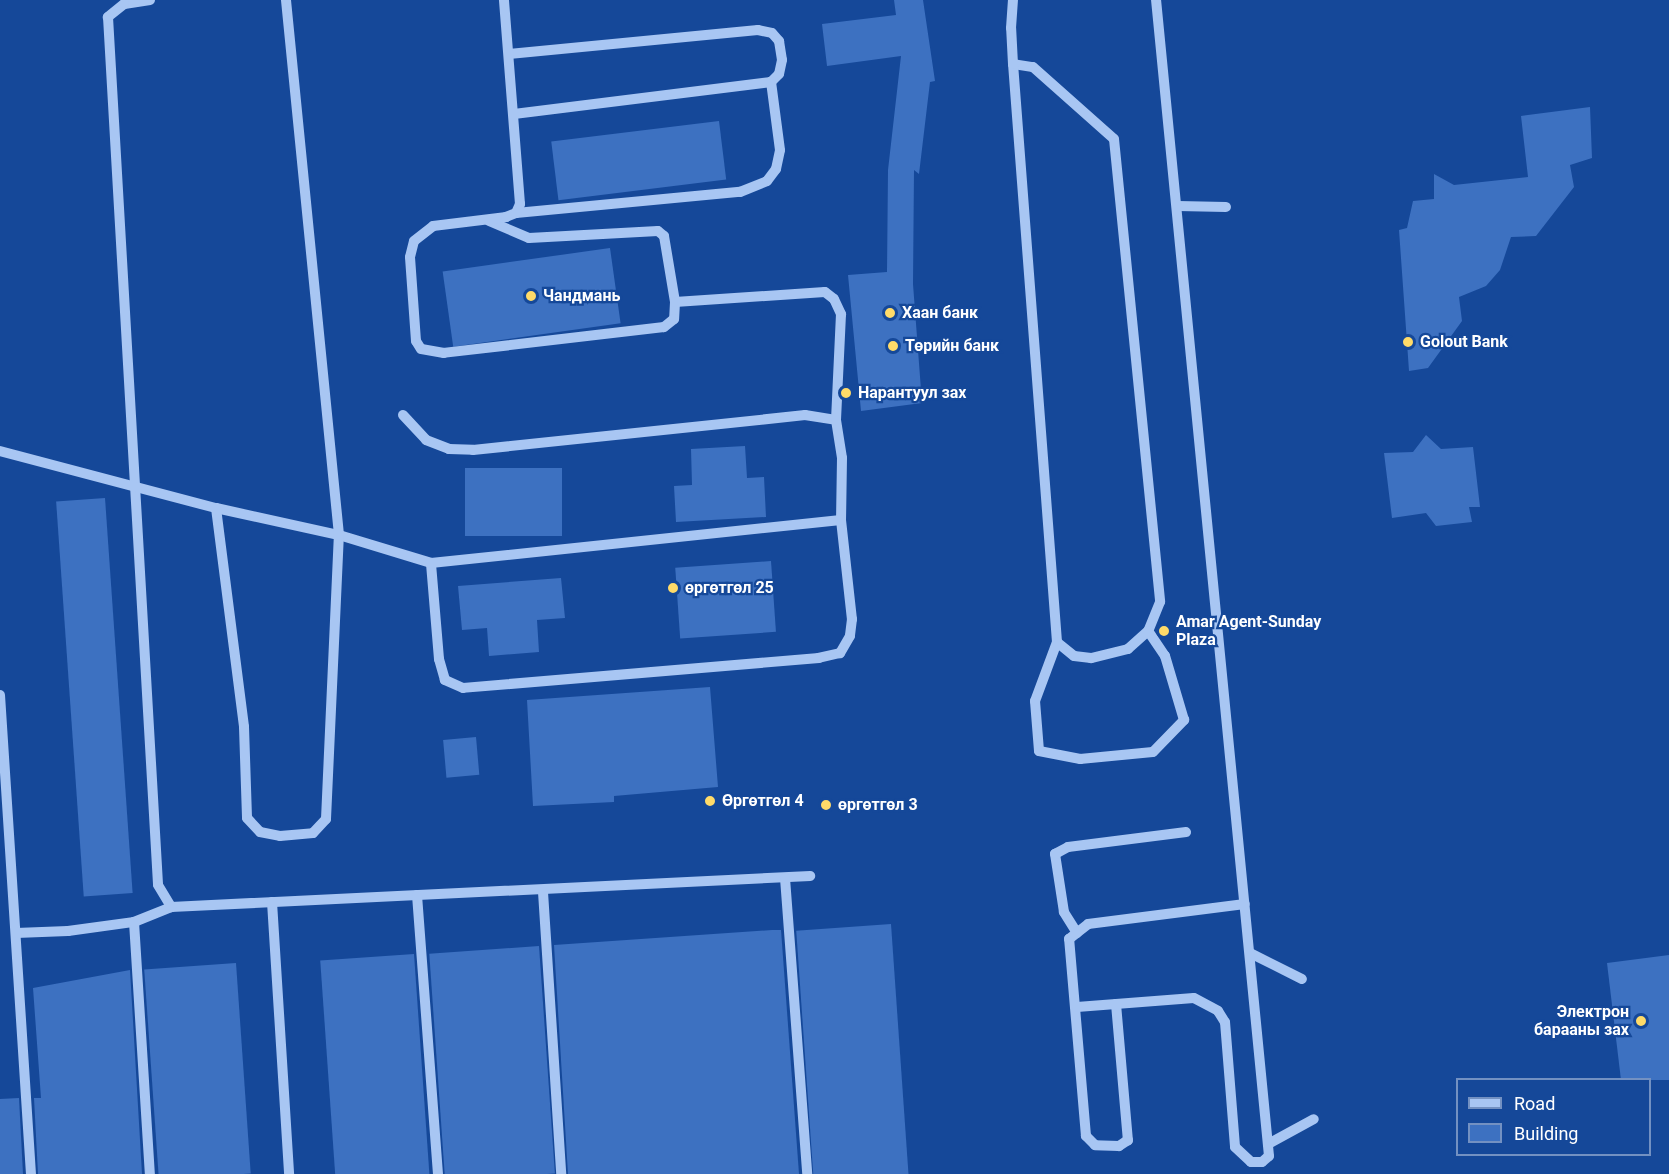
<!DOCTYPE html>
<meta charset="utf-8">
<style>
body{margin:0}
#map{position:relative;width:1669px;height:1174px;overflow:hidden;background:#154899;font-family:Roboto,sans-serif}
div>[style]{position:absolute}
.building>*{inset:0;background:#3d71c1;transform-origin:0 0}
.minor>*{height:10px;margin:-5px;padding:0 5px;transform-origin:5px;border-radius:5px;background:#a8c6f3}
.dots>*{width:16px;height:16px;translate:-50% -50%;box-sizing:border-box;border:3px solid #154899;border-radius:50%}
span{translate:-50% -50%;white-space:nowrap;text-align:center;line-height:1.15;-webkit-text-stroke:4.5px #154899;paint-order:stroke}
.poi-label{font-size:16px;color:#fff;font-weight:700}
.left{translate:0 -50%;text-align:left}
.right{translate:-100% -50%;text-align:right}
.legend{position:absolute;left:1456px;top:1078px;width:195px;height:78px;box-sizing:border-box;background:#154899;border:2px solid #7391c2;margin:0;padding:8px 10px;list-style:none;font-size:18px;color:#fff}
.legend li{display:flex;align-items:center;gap:12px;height:30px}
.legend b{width:30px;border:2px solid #7391c2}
</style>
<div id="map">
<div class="building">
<div style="clip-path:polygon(894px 0,923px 0,935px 81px,930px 82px,919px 174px,914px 170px,913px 284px,922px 403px,861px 411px,848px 275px,887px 272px,888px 170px,901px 56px,827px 66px,822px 24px,896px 15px)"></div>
<div style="clip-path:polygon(1590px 107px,1592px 158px,1570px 165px,1574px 187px,1536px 236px,1511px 237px,1500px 270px,1486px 286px,1459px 297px,1462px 321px,1428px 368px,1409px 371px,1399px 230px,1407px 228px,1413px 201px,1434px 199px,1434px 174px,1454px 185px,1528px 177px,1521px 116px)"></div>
<div style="left:719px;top:121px;width:59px;height:169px;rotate:83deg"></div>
<div style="left:610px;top:248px;width:76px;height:169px;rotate:82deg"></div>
<div style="clip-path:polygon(1426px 435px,1441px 449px,1473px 447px,1480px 507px,1469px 507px,1472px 522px,1436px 526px,1426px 513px,1392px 518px,1384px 453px,1413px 452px)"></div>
<div style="clip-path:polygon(745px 446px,747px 478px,764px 477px,766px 517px,676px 522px,674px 486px,692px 485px,691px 449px)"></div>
<div style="left:465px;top:468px;width:97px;height:68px"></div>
<div style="left:105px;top:498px;width:396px;height:49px;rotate:86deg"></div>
<div style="left:771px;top:561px;width:71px;height:96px;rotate:86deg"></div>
<div style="clip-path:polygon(561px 578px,565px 618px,537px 620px,539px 652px,489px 656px,487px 628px,462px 630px,458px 586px)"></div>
<div style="clip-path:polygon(710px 687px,718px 787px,614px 796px,614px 802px,533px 806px,527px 700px)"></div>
<div style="left:476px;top:737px;width:38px;height:33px;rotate:85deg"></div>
<div style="left:891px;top:924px;width:251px;height:95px;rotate:86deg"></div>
<div style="clip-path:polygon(772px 930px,781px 930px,799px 1174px,568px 1174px,554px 945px)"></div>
<div style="left:539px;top:946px;width:228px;height:110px;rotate:86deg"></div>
<div style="left:414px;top:954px;width:221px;height:94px;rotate:86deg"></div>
<div style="clip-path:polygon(1669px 955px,1669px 1080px,1621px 1080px,1607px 963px)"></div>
<div style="left:236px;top:963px;width:211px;height:92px;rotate:86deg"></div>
<div style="clip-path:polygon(130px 970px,142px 1174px,38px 1174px,34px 1098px,41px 1098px,33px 988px)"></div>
<div style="clip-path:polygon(19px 1098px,23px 1174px,0 1174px,0 1099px)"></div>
</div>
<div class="minor">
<div style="left:150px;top:0;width:26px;rotate:171deg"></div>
<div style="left:124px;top:4px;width:21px;rotate:141deg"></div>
<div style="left:108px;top:17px;width:869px;rotate:86.7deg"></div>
<div style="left:158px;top:885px;width:26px;rotate:59deg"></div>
<div style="left:171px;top:907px;width:640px;rotate:-2.78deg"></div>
<div style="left:509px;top:54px;width:250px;rotate:-5.5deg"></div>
<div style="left:758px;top:30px;width:14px;rotate:12deg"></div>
<div style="left:772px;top:33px;width:11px;rotate:49deg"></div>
<div style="left:779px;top:41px;width:19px;rotate:81deg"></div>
<div style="left:782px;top:60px;width:14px;rotate:102deg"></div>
<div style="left:779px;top:74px;width:11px;rotate:135deg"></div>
<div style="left:771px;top:82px;width:259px;rotate:172.9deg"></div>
<div style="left:1013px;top:64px;width:20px;rotate:9deg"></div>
<div style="left:1033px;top:67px;width:108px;rotate:41.6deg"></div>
<div style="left:1114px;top:139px;width:465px;rotate:84.3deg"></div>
<div style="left:1160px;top:602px;width:31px;rotate:112deg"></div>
<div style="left:1148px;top:631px;width:27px;rotate:138deg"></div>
<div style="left:1128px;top:649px;width:38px;rotate:166deg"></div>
<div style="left:1091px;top:658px;width:17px;rotate:-173deg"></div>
<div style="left:1074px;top:656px;width:22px;rotate:-141deg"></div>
<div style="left:1057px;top:642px;width:580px;rotate:-94.35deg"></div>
<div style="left:1013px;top:64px;width:36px;rotate:-93deg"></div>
<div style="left:1011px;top:28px;width:28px;rotate:-86deg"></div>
<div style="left:1178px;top:206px;width:48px;rotate:1.2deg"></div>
<div style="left:516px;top:213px;width:225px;rotate:-5.4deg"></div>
<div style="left:740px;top:192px;width:29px;rotate:-22deg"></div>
<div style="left:767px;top:181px;width:15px;rotate:-53deg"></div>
<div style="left:776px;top:169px;width:19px;rotate:-78deg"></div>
<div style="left:780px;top:150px;width:69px;rotate:-97.5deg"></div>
<div style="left:489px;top:221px;width:43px;rotate:23deg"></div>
<div style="left:529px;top:238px;width:129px;rotate:-3.1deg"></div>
<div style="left:658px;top:231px;width:8px;rotate:40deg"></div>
<div style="left:664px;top:236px;width:67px;rotate:80.5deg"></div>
<div style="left:675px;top:302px;width:17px;rotate:93deg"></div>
<div style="left:674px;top:319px;width:13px;rotate:141deg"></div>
<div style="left:664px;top:327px;width:222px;rotate:173.3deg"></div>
<div style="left:444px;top:353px;width:23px;rotate:-170deg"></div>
<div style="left:421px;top:349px;width:9px;rotate:-122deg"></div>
<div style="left:416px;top:341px;width:84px;rotate:-94.1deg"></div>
<div style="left:410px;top:257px;width:16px;rotate:-76deg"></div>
<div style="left:414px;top:241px;width:24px;rotate:-38deg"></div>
<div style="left:433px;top:226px;width:74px;rotate:-7deg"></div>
<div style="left:506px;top:217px;width:11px;rotate:-22deg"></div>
<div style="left:516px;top:213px;width:10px;rotate:-66deg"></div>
<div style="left:520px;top:204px;width:205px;rotate:-94.5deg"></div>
<div style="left:675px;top:302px;width:150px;rotate:-3.8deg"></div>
<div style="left:825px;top:292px;width:11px;rotate:38deg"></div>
<div style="left:834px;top:299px;width:17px;rotate:65deg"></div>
<div style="left:841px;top:314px;width:106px;rotate:92.7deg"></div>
<div style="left:403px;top:415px;width:34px;rotate:47deg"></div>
<div style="left:426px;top:440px;width:25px;rotate:21deg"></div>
<div style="left:449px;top:449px;width:24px;rotate:2deg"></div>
<div style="left:473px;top:450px;width:334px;rotate:-6deg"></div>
<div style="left:805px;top:415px;width:31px;rotate:9deg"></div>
<div style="left:836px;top:420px;width:38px;rotate:81deg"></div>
<div style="left:842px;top:458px;width:62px;rotate:90.9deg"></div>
<div style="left:841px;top:520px;width:100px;rotate:83.7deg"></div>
<div style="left:852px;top:619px;width:17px;rotate:97deg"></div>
<div style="left:850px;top:636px;width:20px;rotate:120deg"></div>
<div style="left:840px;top:653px;width:22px;rotate:167deg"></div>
<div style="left:819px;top:658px;width:357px;rotate:175.2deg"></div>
<div style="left:463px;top:688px;width:20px;rotate:-156deg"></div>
<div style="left:445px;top:680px;width:22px;rotate:-106deg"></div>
<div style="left:439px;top:659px;width:96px;rotate:-94.8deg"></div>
<div style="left:0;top:451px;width:223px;rotate:14.8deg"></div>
<div style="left:216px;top:508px;width:126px;rotate:12.4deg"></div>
<div style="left:339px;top:535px;width:96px;rotate:16.9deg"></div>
<div style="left:431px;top:563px;width:412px;rotate:-6deg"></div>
<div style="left:216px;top:508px;width:221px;rotate:82.7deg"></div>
<div style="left:244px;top:727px;width:91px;rotate:88.1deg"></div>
<div style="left:247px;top:818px;width:19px;rotate:47deg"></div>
<div style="left:260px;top:832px;width:20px;rotate:11deg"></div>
<div style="left:280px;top:836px;width:33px;rotate:-5deg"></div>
<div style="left:313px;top:833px;width:19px;rotate:-47deg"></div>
<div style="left:326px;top:819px;width:284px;rotate:-87.4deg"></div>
<div style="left:339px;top:535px;width:538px;rotate:-95.66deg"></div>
<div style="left:1057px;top:642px;width:63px;rotate:110.4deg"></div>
<div style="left:1035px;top:701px;width:50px;rotate:85.4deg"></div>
<div style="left:1039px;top:751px;width:42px;rotate:11deg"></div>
<div style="left:1080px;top:759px;width:73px;rotate:-5.5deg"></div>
<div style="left:1153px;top:752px;width:45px;rotate:-45.9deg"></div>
<div style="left:1184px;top:720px;width:67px;rotate:-106.5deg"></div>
<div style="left:1165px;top:656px;width:30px;rotate:-124deg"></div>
<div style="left:0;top:695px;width:480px;rotate:86.3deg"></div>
<div style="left:785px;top:878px;width:297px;rotate:85.7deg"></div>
<div style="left:543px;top:892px;width:283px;rotate:86.3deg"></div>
<div style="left:417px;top:895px;width:280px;rotate:85.7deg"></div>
<div style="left:272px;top:902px;width:273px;rotate:86.4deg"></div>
<div style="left:134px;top:922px;width:253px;rotate:86.4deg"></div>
<div style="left:16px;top:933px;width:52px;rotate:-2.2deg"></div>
<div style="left:68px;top:931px;width:67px;rotate:-7.8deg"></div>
<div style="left:134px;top:922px;width:40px;rotate:-22deg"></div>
<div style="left:1077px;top:933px;width:25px;rotate:-122deg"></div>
<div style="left:1064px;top:912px;width:59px;rotate:-98.8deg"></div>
<div style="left:1055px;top:854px;width:15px;rotate:-28deg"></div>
<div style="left:1068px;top:847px;width:119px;rotate:-7.2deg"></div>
<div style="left:1250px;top:953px;width:58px;rotate:26.6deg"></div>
<div style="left:1116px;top:1004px;width:137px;rotate:85deg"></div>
<div style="left:1128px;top:1140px;width:11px;rotate:146deg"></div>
<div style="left:1119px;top:1146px;width:24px;rotate:-178deg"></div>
<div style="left:1095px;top:1145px;width:13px;rotate:-135deg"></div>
<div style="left:1086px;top:1136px;width:198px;rotate:-94.9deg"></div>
<div style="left:1069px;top:939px;width:24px;rotate:-38deg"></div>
<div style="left:1088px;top:924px;width:158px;rotate:-7.3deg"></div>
<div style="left:1077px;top:1007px;width:117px;rotate:-4.4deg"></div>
<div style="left:1194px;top:998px;width:27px;rotate:28deg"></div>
<div style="left:1218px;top:1011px;width:13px;rotate:58deg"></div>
<div style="left:1225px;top:1022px;width:125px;rotate:85.4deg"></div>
<div style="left:1235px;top:1147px;width:22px;rotate:43deg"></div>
<div style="left:1251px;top:1162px;width:11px"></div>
<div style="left:1262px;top:1162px;width:9px;rotate:-41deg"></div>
<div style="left:1269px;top:1156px;width:1162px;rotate:-95.58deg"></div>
<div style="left:1268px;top:1144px;width:52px;rotate:-28.5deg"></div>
</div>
<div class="dots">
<div style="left:531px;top:296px;background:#ffdb69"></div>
<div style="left:890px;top:313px;background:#ffdb69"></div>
<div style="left:1408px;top:342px;background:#ffdb69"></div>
<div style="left:893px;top:346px;background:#ffdb69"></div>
<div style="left:846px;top:393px;background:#ffdb69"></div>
<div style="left:673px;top:588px;background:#ffdb69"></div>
<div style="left:1164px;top:631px;background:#ffdb69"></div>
<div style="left:710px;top:801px;background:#ffdb69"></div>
<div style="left:826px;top:805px;background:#ffdb69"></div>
<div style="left:1641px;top:1021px;background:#ffdb69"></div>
</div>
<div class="poi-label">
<span class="left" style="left:543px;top:296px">Чандмань</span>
<span class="left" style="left:902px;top:313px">Хаан банк</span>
<span class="left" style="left:1420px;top:342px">Golout Bank</span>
<span class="left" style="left:905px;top:346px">Төрийн банк</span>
<span class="left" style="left:858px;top:393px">Нарантуул зах</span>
<span class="left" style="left:685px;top:588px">өргөтгөл 25</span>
<span class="left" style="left:1176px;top:631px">Amar Agent-Sunday<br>Plaza</span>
<span class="left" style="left:722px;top:801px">Өргөтгөл 4</span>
<span class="left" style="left:838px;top:805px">өргөтгөл 3</span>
<span class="right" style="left:1629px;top:1021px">Электрон<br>барааны зах</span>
</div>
<ul class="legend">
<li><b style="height:8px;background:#a8c6f3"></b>Road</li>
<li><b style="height:16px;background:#3d71c1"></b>Building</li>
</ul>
</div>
